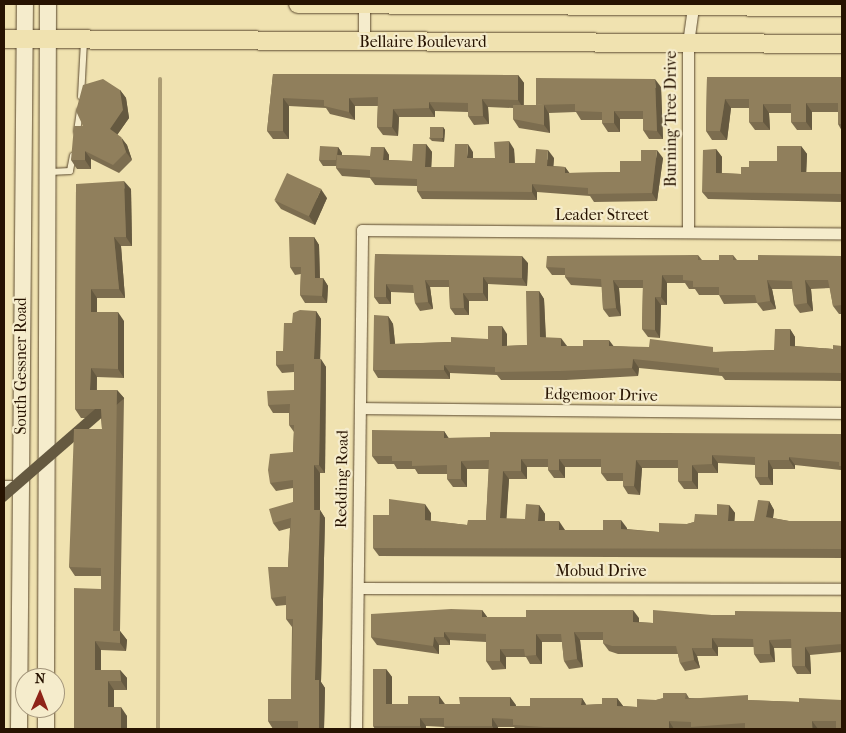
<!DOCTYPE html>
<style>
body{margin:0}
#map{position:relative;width:846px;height:733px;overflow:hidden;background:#f0e2b0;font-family:"IM FELL French Canon",serif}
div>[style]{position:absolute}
.stream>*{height:4px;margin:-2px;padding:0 2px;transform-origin:2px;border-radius:2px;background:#ac9c74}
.roads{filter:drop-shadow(0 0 1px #59472d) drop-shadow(0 0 1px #59472d)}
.lane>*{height:5.5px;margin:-2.75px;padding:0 2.75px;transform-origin:2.75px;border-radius:2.75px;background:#f5eccc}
.street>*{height:11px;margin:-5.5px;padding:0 5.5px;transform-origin:5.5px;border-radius:5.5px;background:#f5eccc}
.secondary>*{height:16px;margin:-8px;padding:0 8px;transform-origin:8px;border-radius:8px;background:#f5eccc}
.primary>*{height:18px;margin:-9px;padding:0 9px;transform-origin:9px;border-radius:9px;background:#f0e2b0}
.wall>*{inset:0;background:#7c6d4f}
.shaded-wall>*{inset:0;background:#655940;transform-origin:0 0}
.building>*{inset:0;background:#907f5c;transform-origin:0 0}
span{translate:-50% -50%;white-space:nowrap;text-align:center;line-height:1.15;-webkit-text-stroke:4.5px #f5eccc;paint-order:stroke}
.street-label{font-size:16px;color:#271301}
.frame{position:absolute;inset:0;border:5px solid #271301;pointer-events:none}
.north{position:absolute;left:15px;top:668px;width:50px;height:50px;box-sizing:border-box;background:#f5eccc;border:1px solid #a3957b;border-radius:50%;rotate:1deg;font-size:14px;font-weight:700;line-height:20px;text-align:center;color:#271301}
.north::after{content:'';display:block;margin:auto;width:18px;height:22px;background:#8f2418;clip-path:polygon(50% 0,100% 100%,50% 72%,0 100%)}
</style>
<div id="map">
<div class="stream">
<div style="left:158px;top:729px;width:650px;rotate:-89.82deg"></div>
</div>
<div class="roads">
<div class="lane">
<div style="left:81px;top:97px;width:56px;rotate:-86.9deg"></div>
<div style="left:77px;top:132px;width:21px;rotate:-82deg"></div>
<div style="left:50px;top:172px;width:20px;rotate:-3deg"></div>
<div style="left:70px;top:171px;width:15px;rotate:-79deg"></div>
<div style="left:4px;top:484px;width:15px"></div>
</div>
<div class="street">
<div style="left:364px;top:42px;width:38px;rotate:-90deg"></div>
<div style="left:688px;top:232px;width:189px;rotate:-90deg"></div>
<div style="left:688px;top:43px;width:37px;rotate:-82deg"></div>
<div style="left:360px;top:408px;width:482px;rotate:0.6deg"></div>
<div style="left:359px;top:588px;width:483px;rotate:0.1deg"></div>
<div style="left:356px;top:729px;width:499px;rotate:-89.3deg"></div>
<div style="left:362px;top:230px;width:480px;rotate:0.4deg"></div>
</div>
<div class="secondary">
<div style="left:46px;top:678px;width:674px;rotate:-89.83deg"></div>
<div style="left:19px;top:729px;width:725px;rotate:-89.53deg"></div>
<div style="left:46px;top:729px;width:21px;rotate:-90deg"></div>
</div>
<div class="primary">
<div style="left:298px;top:4px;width:544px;rotate:0.32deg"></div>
<div style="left:4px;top:39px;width:838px;rotate:0.34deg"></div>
</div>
</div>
<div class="wall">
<div style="clip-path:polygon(273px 74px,518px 75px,524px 83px,524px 105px,537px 105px,661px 87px,663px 139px,649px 139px,643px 130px,643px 119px,620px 119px,620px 132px,608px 132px,602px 123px,602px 120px,581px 120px,576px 112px,549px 113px,550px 133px,519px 128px,513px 119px,513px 108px,488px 107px,489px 124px,474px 125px,468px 116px,468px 112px,435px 111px,435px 117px,399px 117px,398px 136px,383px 135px,377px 127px,378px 106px,355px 106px,355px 120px,330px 114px,326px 108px,289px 106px,289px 139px,273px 139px,267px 131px)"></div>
<div style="clip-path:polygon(707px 77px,842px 77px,842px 131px,838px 124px,838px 112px,812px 112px,812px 130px,797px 130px,791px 122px,791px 113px,769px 113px,770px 130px,755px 130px,749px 122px,749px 108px,731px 108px,727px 140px,712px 140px,706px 131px)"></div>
<div style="clip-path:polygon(120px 90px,126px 98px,129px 118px,117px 135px,127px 145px,132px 160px,119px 173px,91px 159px,91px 169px,77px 169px,71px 160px,83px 126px)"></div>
<div style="clip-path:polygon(443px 127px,445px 130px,444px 142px,432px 141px,429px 138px)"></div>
<div style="clip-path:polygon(426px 144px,432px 152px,431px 167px,454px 167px,473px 152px,473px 158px,495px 158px,514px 149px,515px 163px,535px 163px,554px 158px,553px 166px,565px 167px,569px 173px,620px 172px,641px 161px,663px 158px,657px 201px,594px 202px,590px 196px,537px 192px,537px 200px,422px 199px,417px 191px,417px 186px,375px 185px,370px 178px,342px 176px,336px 168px,336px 166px,323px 166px,319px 160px,338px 147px,342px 153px,342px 155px,370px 156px,384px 147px,389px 155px,389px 160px,412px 161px)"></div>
<div style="clip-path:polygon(801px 146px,807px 154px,806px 172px,842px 172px,842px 202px,708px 199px,702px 192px,716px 149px,722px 157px,722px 173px,741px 174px,749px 167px,777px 161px)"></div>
<div style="clip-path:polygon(76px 184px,131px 189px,132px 246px,121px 246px,125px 298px,97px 298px,97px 312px,124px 321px,124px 378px,97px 377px,97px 390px,117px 390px,124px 398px,120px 631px,127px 640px,126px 651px,101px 650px,101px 670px,120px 670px,127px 678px,127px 690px,114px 690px,114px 707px,127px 716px,127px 729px,74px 729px,101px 589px,101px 576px,75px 576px,69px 567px,102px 429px,101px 418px,81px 418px,75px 409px)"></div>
<div style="clip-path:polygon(327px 198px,315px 225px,281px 209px,275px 201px)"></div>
<div style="clip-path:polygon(314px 237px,319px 245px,320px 278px,323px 278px,328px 286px,327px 303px,305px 303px,300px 295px,301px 274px,295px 275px,290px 267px)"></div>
<div style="clip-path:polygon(375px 254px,528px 263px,527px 286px,488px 284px,488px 301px,469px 301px,469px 315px,455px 315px,450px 308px,449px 287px,430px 287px,433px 309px,420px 311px,415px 303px,414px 293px,391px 292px,391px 304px,379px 304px,374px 297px)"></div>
<div style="clip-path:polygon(698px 255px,702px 260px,719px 260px,733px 255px,737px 260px,758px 260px,842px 256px,842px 314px,839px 314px,833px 306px,830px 288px,811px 289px,813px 311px,800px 313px,794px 305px,792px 289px,772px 289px,776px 309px,763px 311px,757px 303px,724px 304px,719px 295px,699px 295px,695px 289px,689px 289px,685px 283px,667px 283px,667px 305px,661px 305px,660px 338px,648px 337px,642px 329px,643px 288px,619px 288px,621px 316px,609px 317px,603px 309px,602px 287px,571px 285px,565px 277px,565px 275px,552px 275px,546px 267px)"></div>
<div style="clip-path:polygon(539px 291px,544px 299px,546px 338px,567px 346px,614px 346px,716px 352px,774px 350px,790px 329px,795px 337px,795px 346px,833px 349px,842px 346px,842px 381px,725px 380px,722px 376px,639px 368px,638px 376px,566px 380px,501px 380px,497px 375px,450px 373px,450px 379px,378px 378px,373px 370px,388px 316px,393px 324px,395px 344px,451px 342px,488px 339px,507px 334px,507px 346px,527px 345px)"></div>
<div style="clip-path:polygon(316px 311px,321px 319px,320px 359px,326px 367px,325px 473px,320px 473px,320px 510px,325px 518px,321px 682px,325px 688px,324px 729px,273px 729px,268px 721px,291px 699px,292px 627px,286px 619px,286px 605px,276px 606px,271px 598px,288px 567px,290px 528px,279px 531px,273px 523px,293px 502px,293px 488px,276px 491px,270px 483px,293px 452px,294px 432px,289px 425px,289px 413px,273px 413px,268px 405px,294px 390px,294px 372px,282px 373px,276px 365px,283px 351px,292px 323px)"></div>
<div style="clip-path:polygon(444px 431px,448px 438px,842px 434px,842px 471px,841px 470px,795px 465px,795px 469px,773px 469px,773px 485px,760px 485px,755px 477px,755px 465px,718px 463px,718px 473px,698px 473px,698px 489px,684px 489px,678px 481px,678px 468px,642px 468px,640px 495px,628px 494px,623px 486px,623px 481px,607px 481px,601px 473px,601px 467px,565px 467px,565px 478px,554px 478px,548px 470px,548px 467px,527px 467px,527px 479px,509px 479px,506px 519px,525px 519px,539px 505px,545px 514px,545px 521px,565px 530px,603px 530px,627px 528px,627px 529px,659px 532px,694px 522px,717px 515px,729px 505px,735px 513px,734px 521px,754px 521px,769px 501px,774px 510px,773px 518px,789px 521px,842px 521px,842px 558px,379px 556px,373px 548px,389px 515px,431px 513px,431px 521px,467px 525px,486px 520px,489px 469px,467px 469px,467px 487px,453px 487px,447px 479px,447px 474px,418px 474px,415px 469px,397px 469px,394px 464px,378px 464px,372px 456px)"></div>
<div style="clip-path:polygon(482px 610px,487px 617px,639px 618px,639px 622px,653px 623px,712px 615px,735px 615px,842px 612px,842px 652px,810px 655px,811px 674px,797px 674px,792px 666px,792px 648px,774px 648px,775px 662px,760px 663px,754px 654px,754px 647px,718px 647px,718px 656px,697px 656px,700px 668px,685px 671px,680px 663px,678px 654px,618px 654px,609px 651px,603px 643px,603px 640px,580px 640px,583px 667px,569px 669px,564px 661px,562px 642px,542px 642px,542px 664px,530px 664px,526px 657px,506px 657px,506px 669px,492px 670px,486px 661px,486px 642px,450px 640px,450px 645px,439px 645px,439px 654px,377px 645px,371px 637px)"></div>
<div style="clip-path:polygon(386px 669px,392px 677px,392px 704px,408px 704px,439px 696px,445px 704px,460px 704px,510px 697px,516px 706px,530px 706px,582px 698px,586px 705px,602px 704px,617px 698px,623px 706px,637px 707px,656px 700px,686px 693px,689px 698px,799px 702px,842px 700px,842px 729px,516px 729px,514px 727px,498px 727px,498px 729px,446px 729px,444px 727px,426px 726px,426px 729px,375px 729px,373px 726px)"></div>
</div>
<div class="shaded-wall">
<div style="clip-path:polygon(518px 75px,524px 83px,523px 108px,518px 100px)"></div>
<div style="clip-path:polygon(655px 79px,661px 87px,663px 139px,657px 131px)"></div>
<div style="clip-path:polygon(120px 90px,126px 98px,129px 118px,115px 138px,110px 129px)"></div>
<div style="clip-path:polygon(283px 98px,289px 106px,289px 139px,283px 131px)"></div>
<div style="clip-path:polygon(349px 98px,355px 106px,355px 120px,349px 112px)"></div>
<div style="clip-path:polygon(482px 99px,488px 107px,489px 124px,483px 116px)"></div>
<div style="clip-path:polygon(725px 99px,731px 108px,727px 140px,720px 131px)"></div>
<div style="clip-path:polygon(429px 102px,435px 111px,435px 117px,429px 108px)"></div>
<div style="clip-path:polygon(806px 103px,812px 112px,812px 130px,806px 122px)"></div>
<div style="clip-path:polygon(763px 104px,769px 113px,770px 130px,763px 122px)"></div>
<div style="clip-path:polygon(544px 105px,549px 114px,550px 133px,544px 125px)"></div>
<div style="clip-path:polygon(393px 109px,399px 117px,398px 136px,392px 127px)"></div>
<div style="clip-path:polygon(614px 111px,620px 119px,620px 132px,614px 123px)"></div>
<div style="clip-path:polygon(443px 127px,445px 130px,444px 142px,442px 139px)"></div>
<div style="clip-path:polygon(121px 137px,127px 145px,132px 160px,126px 152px)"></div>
<div style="clip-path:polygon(509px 141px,514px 149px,515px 171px,509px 163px)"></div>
<div style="clip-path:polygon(426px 144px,432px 152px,431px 175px,425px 167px)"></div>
<div style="clip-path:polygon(468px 144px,473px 152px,473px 166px,467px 158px)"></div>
<div style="clip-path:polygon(801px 146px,807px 154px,806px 180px,801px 172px)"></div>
<div style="clip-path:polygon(338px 147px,342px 153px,341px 166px,337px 161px)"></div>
<div style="clip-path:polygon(384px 147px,389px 155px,389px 168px,383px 160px)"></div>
<div style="clip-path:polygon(716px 149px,722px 157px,721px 181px,716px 173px)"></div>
<div style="clip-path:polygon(548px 150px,554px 158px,553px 174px,547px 166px)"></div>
<div style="clip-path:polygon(657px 150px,663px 158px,657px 201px,652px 193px)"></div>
<div style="clip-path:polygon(85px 151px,91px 159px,91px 169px,85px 160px)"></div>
<div style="clip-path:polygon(565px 167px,571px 175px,565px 173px)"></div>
<div style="clip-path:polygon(124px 181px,131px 189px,132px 246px,126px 237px)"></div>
<div style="clip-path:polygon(532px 184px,537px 192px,537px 200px,532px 192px)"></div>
<div style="clip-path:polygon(321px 189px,327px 198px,315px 225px,309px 216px)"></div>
<div style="clip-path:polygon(114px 237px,121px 246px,125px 298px,119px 289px)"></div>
<div style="clip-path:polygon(314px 237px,319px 245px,320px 285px,315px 278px)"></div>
<div style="clip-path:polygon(522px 256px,528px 263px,527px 286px,522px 278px)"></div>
<div style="clip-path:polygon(662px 275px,667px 283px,667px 305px,661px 297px)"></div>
<div style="clip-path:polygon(483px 277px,488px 284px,488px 301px,483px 293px)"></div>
<div style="clip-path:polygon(323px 278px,328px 286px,327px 303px,322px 296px)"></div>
<div style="clip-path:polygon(425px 280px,430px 287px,433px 309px,428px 302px)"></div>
<div style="clip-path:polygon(613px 280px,619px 288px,621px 316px,616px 308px)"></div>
<div style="clip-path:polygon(767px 280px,772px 289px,776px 309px,770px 301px)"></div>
<div style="clip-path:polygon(805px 280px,811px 289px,813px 311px,807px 303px)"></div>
<div style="clip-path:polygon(386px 284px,391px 292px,391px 304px,386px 297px)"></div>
<div style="clip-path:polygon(91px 289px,97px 298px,97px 321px,91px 312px)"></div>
<div style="clip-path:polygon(539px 291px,544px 299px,546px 345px,540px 337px)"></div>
<div style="clip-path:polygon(463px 293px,469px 301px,469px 315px,464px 308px)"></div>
<div style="clip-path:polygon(655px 297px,661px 305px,660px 338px,655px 330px)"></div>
<div style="clip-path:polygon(316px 311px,321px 319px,320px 367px,314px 359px)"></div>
<div style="clip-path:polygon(118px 312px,124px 321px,124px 378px,118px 369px)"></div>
<div style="clip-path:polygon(388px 316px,393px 324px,396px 352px,390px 344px)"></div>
<div style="clip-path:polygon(502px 326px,507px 334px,507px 354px,502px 346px)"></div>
<div style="clip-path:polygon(790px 329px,795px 337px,795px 354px,790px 346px)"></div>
<div style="clip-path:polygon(561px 338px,567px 346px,561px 346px)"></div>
<div style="clip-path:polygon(609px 340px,615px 348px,609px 346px)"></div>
<div style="clip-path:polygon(321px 359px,326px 367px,325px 473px,319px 465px)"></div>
<div style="clip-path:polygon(633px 359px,639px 368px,638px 376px,632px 368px)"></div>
<div style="clip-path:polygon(444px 365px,450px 373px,450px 379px,444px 370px)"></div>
<div style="clip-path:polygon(91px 368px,97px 377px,96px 398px,90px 390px)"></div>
<div style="left:117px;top:390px;width:11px;height:241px;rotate:49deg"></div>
<div style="clip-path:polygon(444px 431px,450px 440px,444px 438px)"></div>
<div style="clip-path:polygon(712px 455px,718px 463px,718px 473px,712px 464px)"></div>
<div style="clip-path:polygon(789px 457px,795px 465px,795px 469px,789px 460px)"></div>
<div style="clip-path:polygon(521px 459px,527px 467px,527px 479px,521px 471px)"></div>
<div style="clip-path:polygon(559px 459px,565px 467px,565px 478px,559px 470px)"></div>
<div style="clip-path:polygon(636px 460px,642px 468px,640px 495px,634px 486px)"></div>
<div style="clip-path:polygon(768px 460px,773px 469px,773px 485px,768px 477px)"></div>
<div style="clip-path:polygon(461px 461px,467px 469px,467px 487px,461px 479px)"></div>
<div style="clip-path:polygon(314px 465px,320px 473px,320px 513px,320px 510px,325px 518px,321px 682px,325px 688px,324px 729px,319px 729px,315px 680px)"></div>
<div style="clip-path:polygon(692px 465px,698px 473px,698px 489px,692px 481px)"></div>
<div style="clip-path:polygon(503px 471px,509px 479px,506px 527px,500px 518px)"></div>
<div style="clip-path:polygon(769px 501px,774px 510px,772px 525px,766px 517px)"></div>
<div style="clip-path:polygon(425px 504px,431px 513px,430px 528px,425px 520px)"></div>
<div style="clip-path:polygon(539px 505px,545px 514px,544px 530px,538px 521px)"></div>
<div style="clip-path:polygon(729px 505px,735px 513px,734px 529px,728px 521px)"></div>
<div style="clip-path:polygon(621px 520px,627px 528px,627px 537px,621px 529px)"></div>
<div style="clip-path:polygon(559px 521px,565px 530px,565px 539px,559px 530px)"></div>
<div style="clip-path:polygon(482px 610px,488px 618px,482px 617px)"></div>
<div style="clip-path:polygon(633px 610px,639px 618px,639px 630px,633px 622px)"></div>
<div style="clip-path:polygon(120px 631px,127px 640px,126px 651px,120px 643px)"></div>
<div style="clip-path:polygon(444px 632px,450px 640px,450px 645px,444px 637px)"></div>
<div style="clip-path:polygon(574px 632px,580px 640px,583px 667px,577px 659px)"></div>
<div style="clip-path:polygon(536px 634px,542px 642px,542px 664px,536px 655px)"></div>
<div style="clip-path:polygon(434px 637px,439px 645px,439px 654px,433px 646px)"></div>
<div style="clip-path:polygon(712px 638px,718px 647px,718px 656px,712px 648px)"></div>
<div style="clip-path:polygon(769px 640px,774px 648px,775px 662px,770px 654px)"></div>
<div style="clip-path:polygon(95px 641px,101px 650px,101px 679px,95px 670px)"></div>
<div style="clip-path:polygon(805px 647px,810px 655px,811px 674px,805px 666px)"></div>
<div style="clip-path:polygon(692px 648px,697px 656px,700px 668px,694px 660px)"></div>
<div style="clip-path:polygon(500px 649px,506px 657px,506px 669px,500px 661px)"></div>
<div style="clip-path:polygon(386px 669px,392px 677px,392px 712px,386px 704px)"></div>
<div style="clip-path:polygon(120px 670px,127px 678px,127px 690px,121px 681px)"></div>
<div style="clip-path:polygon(108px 681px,114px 690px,114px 716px,108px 707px)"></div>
<div style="clip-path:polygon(439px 696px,445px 705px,439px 704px)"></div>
<div style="clip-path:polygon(510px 697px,516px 705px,516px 714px,510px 706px)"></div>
<div style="clip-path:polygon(582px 698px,587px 706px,581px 705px)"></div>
<div style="clip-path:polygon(617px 698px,623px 706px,623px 715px,617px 706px)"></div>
<div style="clip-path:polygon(121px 707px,127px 716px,127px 729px,121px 729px)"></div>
<div style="clip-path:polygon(420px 718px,426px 726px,426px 729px,422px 729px,420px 726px)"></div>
<div style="clip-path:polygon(492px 718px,498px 727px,498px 729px,494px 729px,492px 726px)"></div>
<div style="clip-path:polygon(669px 721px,674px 729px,670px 729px,669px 728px)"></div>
<div style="clip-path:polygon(812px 721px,818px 729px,813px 729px)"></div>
</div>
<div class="building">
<div style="clip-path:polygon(273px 74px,518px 75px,518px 100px,482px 99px,483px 116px,468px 116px,468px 103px,429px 102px,429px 108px,393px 109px,392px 127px,377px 127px,378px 97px,349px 98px,349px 112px,324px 106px,324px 100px,283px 98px,283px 131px,267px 131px)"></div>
<div style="clip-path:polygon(707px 77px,842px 77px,842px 124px,838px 124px,838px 103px,806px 103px,806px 122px,791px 122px,791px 104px,763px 104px,763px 122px,749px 122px,749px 99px,725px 99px,720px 131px,706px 131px)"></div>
<div style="clip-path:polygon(536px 78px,655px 79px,657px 131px,643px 130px,643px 111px,614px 111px,614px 123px,602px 123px,602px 112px,575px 111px,575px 104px,536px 105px)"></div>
<div style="clip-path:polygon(103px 79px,120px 90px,123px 110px,110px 129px,121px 137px,126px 152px,113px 165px,85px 151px,85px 160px,71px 160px,74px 126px,83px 126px,76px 111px,83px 85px)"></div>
<div style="clip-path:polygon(513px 105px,544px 105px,544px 125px,513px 119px)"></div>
<div style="left:430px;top:127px;width:13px;height:11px"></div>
<div style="clip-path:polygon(509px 141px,509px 163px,535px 163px,536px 149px,548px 150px,547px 166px,565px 167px,565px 173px,620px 172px,620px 161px,641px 161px,641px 150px,657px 150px,652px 193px,588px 194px,588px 188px,532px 184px,532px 192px,417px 191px,417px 179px,370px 177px,370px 170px,336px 168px,337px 155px,370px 156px,371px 147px,384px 147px,383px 160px,412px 161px,413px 144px,426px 144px,425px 167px,454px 167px,455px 144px,468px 144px,467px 158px,495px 158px,494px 142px)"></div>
<div style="clip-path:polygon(320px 146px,338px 147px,336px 160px,319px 160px)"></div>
<div style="clip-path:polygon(777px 146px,801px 146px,801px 172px,842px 172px,842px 194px,702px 192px,703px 150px,716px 149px,716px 173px,741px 174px,741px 167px,749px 167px,749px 161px,777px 161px)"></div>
<div style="left:287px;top:173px;width:38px;height:30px;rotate:25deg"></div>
<div style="clip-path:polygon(124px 181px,126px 237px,114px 237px,119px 289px,91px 289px,91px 312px,118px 312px,118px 369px,91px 368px,90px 390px,117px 390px,113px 631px,120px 631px,120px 643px,95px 641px,95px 670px,120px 670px,121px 681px,108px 681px,108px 707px,121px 707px,121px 729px,74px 729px,74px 588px,101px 589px,101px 568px,69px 567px,74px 429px,102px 429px,101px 409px,75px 409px,76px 184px)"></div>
<div style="clip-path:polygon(289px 237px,314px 237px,315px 278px,323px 278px,322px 296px,300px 295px,301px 267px,290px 267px)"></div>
<div style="clip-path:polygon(375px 254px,522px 256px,522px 278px,483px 277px,483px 293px,463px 293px,464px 308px,450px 308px,449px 280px,425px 280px,428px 302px,415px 303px,413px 285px,386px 284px,386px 297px,374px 297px)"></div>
<div style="clip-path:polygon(698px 255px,698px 260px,719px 260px,719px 255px,733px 255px,733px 260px,758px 260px,758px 255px,842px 256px,842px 305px,833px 306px,828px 280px,805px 280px,807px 303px,794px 305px,792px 281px,767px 280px,770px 301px,757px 303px,755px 295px,719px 295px,719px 287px,693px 287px,693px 281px,683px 280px,683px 275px,662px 275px,661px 297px,655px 297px,655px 330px,642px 329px,643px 280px,613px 280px,616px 308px,603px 309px,601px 279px,565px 277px,565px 268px,546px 267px,547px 256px)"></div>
<div style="clip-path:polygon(526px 291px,539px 291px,540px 337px,561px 338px,561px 346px,583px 346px,583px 340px,609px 340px,609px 346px,649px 347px,650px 339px,713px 347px,713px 352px,774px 350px,775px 329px,790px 329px,790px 346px,833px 349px,833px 345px,842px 346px,842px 373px,719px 372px,719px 368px,633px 359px,632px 368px,560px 371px,495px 372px,495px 367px,444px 365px,444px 370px,373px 370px,374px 315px,388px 316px,390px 344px,451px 342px,451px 337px,488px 339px,488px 326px,502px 326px,502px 346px,527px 345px)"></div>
<div style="clip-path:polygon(300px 310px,316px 311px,314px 359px,321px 359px,319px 465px,314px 465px,314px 510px,320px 510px,315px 680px,319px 680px,319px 729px,298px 729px,298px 721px,268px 721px,268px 699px,291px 699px,293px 619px,286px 619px,286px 596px,271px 598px,268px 567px,288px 567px,291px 518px,273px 523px,269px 509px,293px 502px,293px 480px,270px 483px,268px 470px,270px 454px,293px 452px,294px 425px,289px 425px,290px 404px,268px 405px,267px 391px,294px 390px,294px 364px,276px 365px,276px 351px,283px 351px,284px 323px,292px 323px,293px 313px)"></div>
<div style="clip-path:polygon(372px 430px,444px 431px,444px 438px,490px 437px,490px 432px,842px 434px,842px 466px,839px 466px,839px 462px,789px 457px,789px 460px,768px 460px,768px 477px,755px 477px,755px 457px,712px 455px,712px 464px,692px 465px,692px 481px,678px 481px,678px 460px,636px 460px,634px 486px,623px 486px,623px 473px,601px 473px,601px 459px,559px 459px,559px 470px,548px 470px,548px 459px,521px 459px,521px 471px,503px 471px,500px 518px,525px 519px,526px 504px,539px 505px,538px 521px,559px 521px,559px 530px,603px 530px,603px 520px,621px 520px,621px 529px,659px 532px,659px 523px,687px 524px,694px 522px,695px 514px,717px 515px,717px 504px,729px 505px,728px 521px,754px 521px,758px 500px,769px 501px,766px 517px,789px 521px,842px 521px,842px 549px,373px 548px,373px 515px,389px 515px,389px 499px,425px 504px,425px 520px,467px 525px,468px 520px,486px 520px,489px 460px,461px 461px,461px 479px,447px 479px,447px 465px,412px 466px,412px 461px,392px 461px,392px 456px,372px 456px)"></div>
<div style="clip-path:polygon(451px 609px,482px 610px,482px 617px,526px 617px,526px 610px,633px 610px,633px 622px,653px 623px,653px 610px,712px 615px,735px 615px,735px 611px,842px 612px,842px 644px,805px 647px,805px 666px,792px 666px,791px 639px,769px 640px,770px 654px,754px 654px,753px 639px,712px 638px,712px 648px,692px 648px,694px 660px,680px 663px,676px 646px,612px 646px,603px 643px,603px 632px,574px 632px,577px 659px,564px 661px,561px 634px,536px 634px,536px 655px,525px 656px,524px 649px,500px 649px,500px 661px,486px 661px,486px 634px,444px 632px,444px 637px,434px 637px,433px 646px,371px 637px,371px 614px)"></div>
<div style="clip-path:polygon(373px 669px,386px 669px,386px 704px,408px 704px,408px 696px,439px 696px,439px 704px,460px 704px,459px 697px,510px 697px,510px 706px,530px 706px,530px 698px,582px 698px,581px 705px,602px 704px,602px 698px,617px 698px,617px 706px,637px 707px,637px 699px,656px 700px,663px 698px,663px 693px,686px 693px,685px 699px,748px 695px,748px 700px,799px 702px,799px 698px,842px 700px,842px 729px,836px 729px,836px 721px,812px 721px,812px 728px,794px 729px,745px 728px,745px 723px,691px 727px,691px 722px,669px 721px,669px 728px,544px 727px,513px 725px,513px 719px,492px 718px,492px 726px,444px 726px,444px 718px,420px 718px,420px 726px,373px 726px)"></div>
</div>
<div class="street-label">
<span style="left:423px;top:42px">Bellaire Boulevard</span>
<span style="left:671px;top:119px;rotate:-90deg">Burning Tree Drive</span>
<span style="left:602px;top:215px">Leader Street</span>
<span style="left:21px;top:366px;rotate:-90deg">South Gessner Road</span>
<span style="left:601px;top:395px;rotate:1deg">Edgemoor Drive</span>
<span style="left:342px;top:479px;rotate:-89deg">Redding Road</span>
<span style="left:601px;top:571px">Mobud Drive</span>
</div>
<div class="frame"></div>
<div class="north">N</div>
</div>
